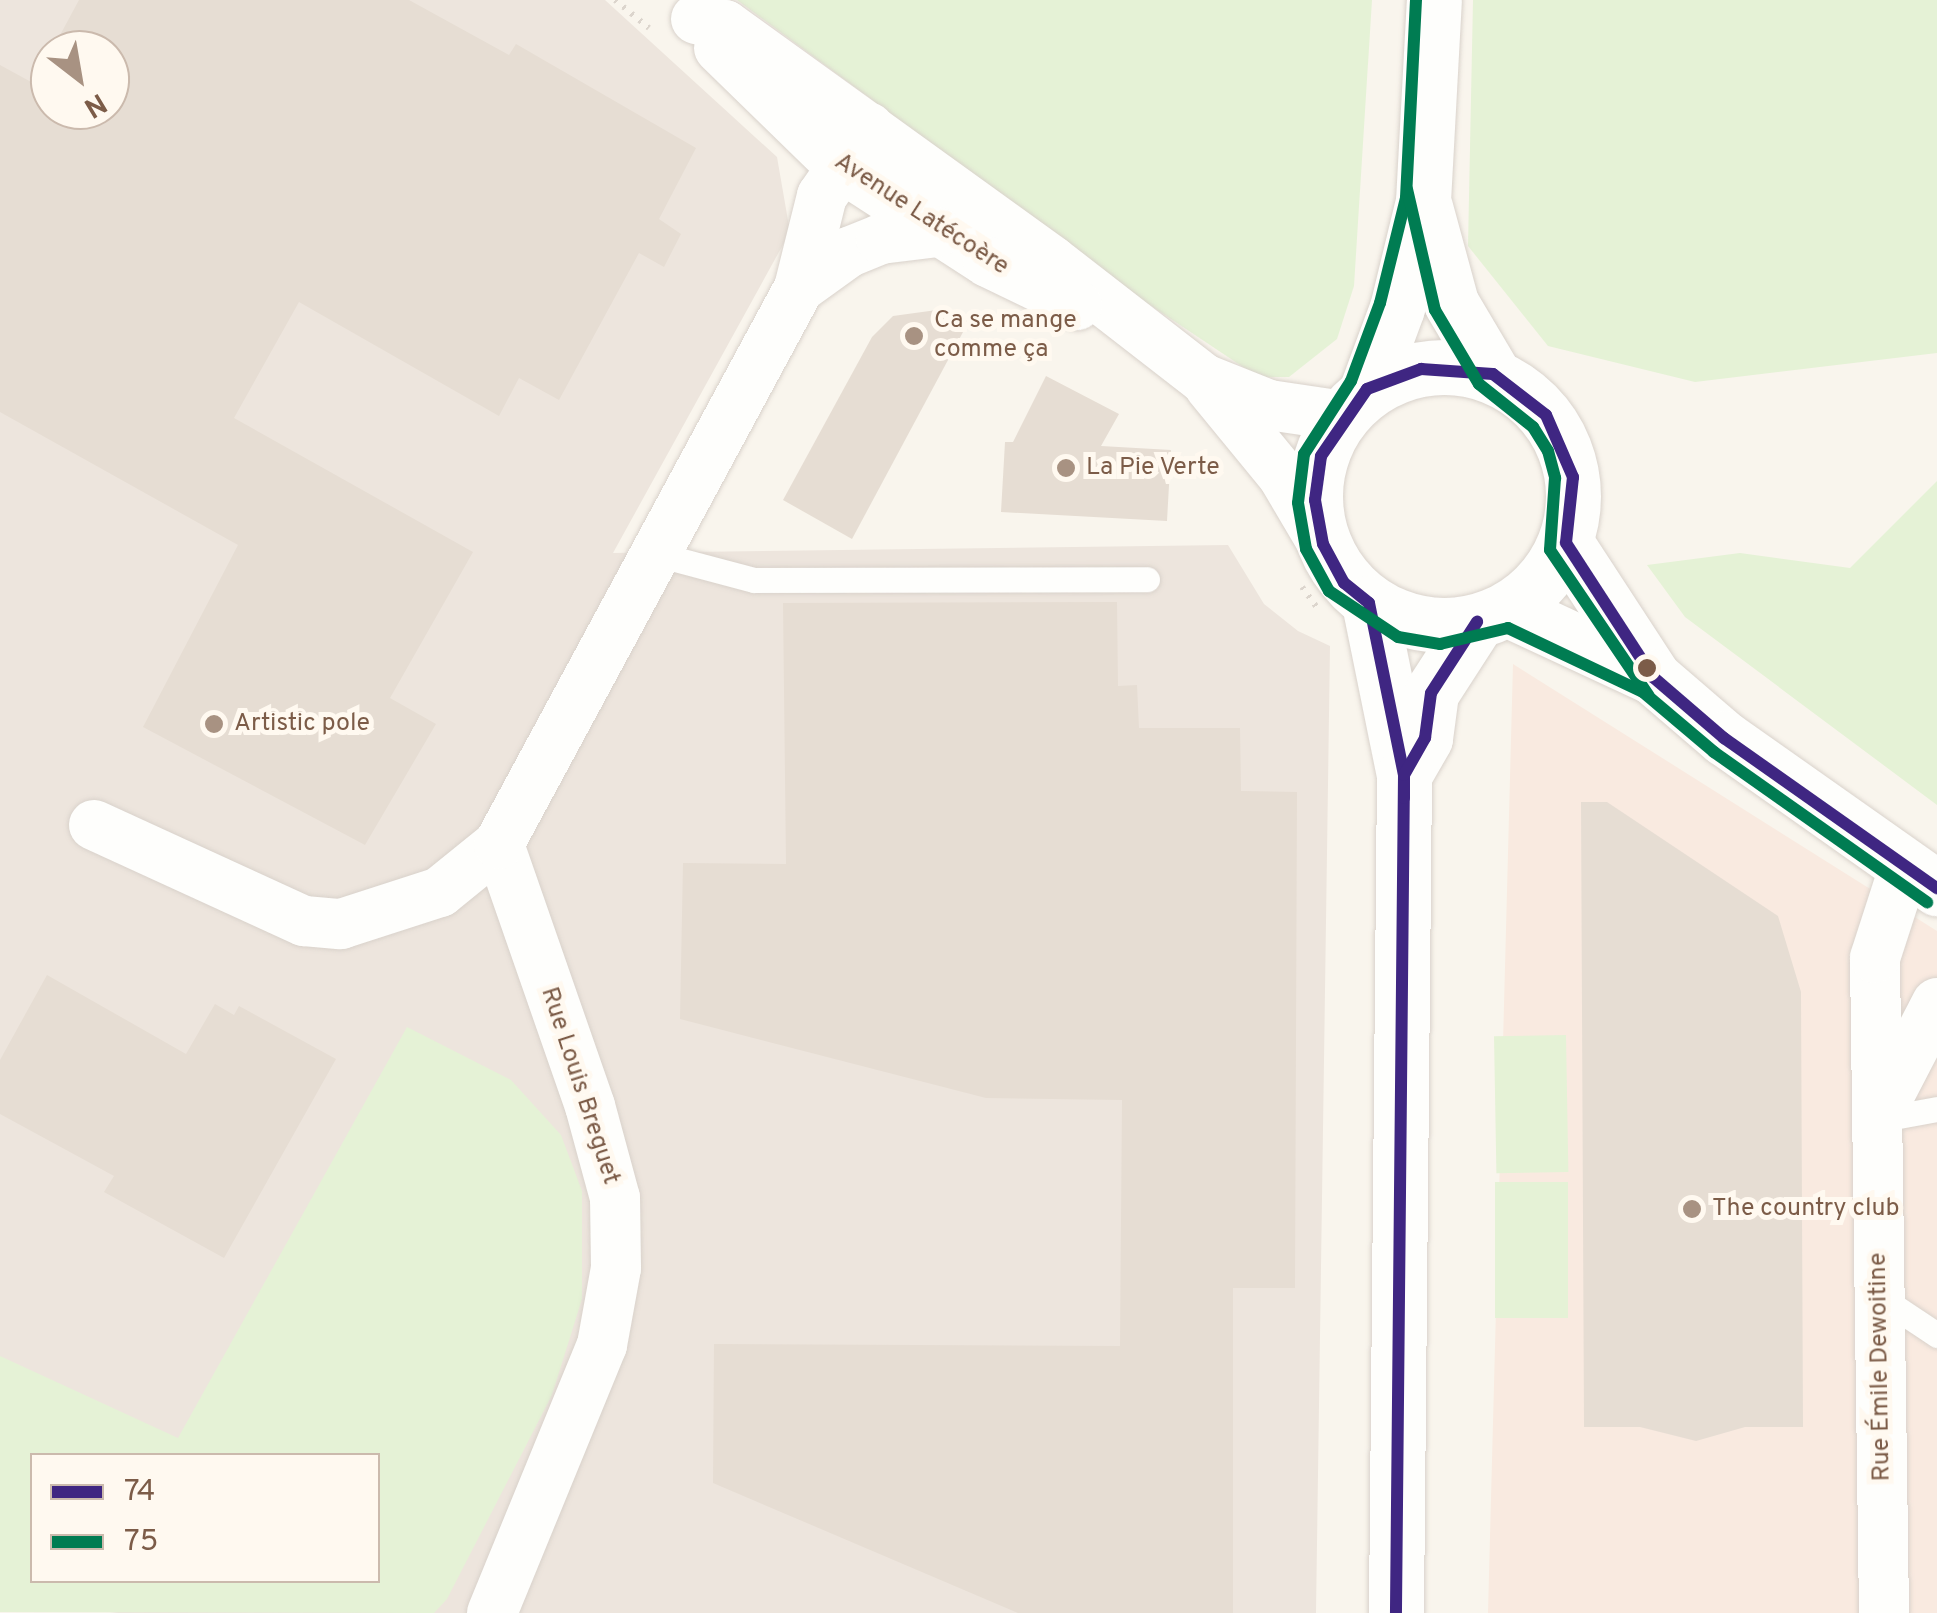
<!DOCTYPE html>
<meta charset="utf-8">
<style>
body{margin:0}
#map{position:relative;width:1937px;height:1613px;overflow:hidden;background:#f9f5ed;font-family:Overpass,sans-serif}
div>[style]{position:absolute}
.commercial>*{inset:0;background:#f9eae0}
.industrial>*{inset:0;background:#ede5dd}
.green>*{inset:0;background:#e5f2d6;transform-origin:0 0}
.building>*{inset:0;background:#e6ddd3}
.path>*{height:6px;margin-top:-3px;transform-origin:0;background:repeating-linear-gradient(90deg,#dcd5cd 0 2.5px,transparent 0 10.5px)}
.roads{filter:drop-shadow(0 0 2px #d9d2cb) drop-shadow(0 0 2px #d9d2cb)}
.lane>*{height:25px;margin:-12.5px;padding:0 12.5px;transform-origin:12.5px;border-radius:12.5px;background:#fefefc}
.street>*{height:50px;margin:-25px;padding:0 25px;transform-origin:25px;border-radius:25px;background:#fefefc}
.secondary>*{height:55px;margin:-27.5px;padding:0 27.5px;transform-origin:27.5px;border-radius:27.5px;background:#fefefc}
.secondary>.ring{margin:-27.5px;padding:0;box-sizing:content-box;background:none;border:55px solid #fefefc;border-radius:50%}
.bus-1>*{height:12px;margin:-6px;padding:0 6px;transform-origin:6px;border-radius:6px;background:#3f2682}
.bus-2>*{height:12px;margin:-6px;padding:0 6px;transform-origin:6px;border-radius:6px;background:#007c52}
.dots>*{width:28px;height:28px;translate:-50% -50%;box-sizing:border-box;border:5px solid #fff9f0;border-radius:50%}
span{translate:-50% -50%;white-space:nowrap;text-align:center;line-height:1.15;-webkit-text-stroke:10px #fff9f0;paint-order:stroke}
.street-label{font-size:25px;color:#7c5c48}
.poi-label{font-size:25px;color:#7c5c48}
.left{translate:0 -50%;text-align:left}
.legend{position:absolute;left:30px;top:1453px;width:350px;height:130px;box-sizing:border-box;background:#fff9f0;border:2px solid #cbbaad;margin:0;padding:12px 18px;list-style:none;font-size:30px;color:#7c5c48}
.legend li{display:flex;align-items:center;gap:20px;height:50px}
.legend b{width:50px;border:2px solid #cbbaad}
.north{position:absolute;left:30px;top:30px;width:100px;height:100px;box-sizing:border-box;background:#fff9f0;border:2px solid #cbbaad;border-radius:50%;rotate:149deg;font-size:28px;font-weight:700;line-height:40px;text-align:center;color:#7c5c48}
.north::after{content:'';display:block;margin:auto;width:35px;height:45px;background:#a89282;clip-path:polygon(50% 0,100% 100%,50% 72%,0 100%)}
</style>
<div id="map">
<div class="commercial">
<div style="clip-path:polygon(1513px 664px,1937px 931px,1937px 1613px,1488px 1613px)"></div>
</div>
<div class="industrial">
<div style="clip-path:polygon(evenodd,0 0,605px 0,777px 157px,790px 232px,613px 553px,1228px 545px,1264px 604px,1298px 631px,1330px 646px,1316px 1613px,110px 1613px,378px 1580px,378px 1456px,32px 1456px,0 1562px,0 0,50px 50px,110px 50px,110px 110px,50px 110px,50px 50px)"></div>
</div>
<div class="green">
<div style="clip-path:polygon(737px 0,1372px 0,1354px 286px,1337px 339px,1289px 377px,1258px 377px,1144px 301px)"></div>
<div style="clip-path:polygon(1473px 0,1937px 0,1937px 353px,1695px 382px,1548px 346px,1468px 246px)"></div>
<div style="clip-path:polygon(1937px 481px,1937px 805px,1685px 617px,1647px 565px,1740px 553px,1850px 568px)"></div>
<div style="clip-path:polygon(evenodd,407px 1027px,511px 1080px,561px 1135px,582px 1191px,582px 1299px,552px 1395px,447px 1599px,434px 1613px,0 1612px,0 1356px,178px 1438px,407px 1027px,32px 1456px,378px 1456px,378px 1580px,32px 1580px,32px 1456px)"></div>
<div style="left:1566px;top:1035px;width:137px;height:72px;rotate:89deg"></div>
<div style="left:1568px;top:1182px;width:136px;height:73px;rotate:90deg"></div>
</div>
<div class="building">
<div style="clip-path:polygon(79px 0,409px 0,509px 55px,516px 44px,696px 148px,659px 219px,681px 234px,664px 267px,639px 253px,559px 400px,519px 378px,499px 416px,299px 302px,234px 418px,473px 552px,390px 698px,436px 724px,365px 845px,143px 727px,238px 545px,0 412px,0 65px,33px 83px,50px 53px,50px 110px,110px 110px,110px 50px,52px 50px)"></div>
<div style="clip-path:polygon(944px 309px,970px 319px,852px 539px,783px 500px,872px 337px,893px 316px)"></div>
<div style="clip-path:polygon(1046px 376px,1119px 414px,1101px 446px,1171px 450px,1167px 521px,1001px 512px,1005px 442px,1013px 442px)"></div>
<div style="clip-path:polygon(1117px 602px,1118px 686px,1137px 685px,1139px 728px,1240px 728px,1241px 791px,1297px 792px,1295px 1288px,1233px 1288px,1233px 1613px,1018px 1613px,713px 1483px,714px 1344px,1120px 1346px,1122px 1100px,986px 1098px,680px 1019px,683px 863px,786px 864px,783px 603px)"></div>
<div style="clip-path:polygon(1581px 802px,1607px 802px,1778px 916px,1801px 992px,1803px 1427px,1745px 1427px,1696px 1441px,1640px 1427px,1584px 1427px)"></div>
<div style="clip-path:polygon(47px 975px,186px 1054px,215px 1004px,234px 1015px,239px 1006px,336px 1059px,224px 1258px,104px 1192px,114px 1176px,0 1114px,0 1060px)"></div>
</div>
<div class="path">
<div style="left:615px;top:0;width:44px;rotate:39.5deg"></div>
<div style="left:1302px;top:587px;width:27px;rotate:54deg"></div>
</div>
<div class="roads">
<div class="lane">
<div style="left:656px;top:554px;width:101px;rotate:14.9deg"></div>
<div style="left:754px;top:580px;width:393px;rotate:-0.1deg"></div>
<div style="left:1877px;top:1120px;width:61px;rotate:-10.4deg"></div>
<div style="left:1880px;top:1297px;width:69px;rotate:33.7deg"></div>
</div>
<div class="street">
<div style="left:696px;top:19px;width:30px;rotate:12deg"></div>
<div style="left:725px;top:25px;width:403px;rotate:35.8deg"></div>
<div style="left:1052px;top:261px;width:192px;rotate:37.8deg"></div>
<div style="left:1204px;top:379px;width:70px;rotate:21.8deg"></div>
<div style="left:1269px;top:405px;width:75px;rotate:8.5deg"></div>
<div style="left:719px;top:48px;width:170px;rotate:44.3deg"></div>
<div style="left:841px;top:167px;width:175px;rotate:32.9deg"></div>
<div style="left:988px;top:262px;width:99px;rotate:25.8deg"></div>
<div style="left:799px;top:288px;width:62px;rotate:-35.8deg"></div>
<div style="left:849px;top:252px;width:35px;rotate:-22deg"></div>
<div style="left:881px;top:239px;width:57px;rotate:-7deg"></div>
<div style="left:1210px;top:387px;width:115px;rotate:50.6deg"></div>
<div style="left:1283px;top:476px;width:79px;rotate:59.5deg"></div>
<div style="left:94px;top:825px;width:231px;rotate:24.6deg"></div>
<div style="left:304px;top:921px;width:37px;rotate:5deg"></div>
<div style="left:341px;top:924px;width:104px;rotate:-17.9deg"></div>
<div style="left:440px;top:892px;width:76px;rotate:-39.1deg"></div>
<div style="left:1883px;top:1107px;width:117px;rotate:-62.6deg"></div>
<div style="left:492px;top:1613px;width:290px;rotate:-67.7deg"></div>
<div style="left:602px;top:1345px;width:78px;rotate:-79.7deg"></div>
<div style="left:616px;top:1268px;width:70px;rotate:-90.8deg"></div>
<div style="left:615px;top:1198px;width:95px;rotate:-105.2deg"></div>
<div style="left:590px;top:1106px;width:277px;rotate:-109.2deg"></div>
<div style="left:499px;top:844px;width:632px;rotate:-61.65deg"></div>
<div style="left:799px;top:288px;width:95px;rotate:-76deg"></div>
<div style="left:822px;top:196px;width:83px;rotate:-55.3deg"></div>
<div style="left:1884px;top:1613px;width:655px;rotate:-90.79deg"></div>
<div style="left:1875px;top:958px;width:98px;rotate:-72.1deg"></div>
</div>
<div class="secondary">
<div style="left:1425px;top:207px;width:99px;rotate:74.8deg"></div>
<div style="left:1451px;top:303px;width:82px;rotate:59.4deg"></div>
<div class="ring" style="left:1315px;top:367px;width:203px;height:203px"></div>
<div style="left:1367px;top:389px;width:86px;rotate:-69.7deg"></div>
<div style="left:1397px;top:308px;width:110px;rotate:-76.3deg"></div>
<div style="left:1423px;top:201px;width:201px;rotate:-86.9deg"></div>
<div style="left:1566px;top:543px;width:158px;rotate:56.9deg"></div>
<div style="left:1369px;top:603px;width:176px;rotate:78.5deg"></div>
<div style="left:1404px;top:775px;width:838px;rotate:90.55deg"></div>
<div style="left:1509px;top:610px;width:159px;rotate:25deg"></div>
<div style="left:1653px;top:677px;width:94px;rotate:40.7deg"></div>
<div style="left:1724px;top:738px;width:261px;rotate:35.2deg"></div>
<div style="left:1408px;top:768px;width:34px;rotate:-60deg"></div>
<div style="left:1425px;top:738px;width:45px;rotate:-82.4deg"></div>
<div style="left:1431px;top:693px;width:85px;rotate:-57.1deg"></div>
</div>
</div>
<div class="bus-1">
<div style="left:1566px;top:543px;width:160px;rotate:57deg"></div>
<div style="left:1653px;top:677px;width:94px;rotate:40.7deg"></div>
<div style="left:1724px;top:738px;width:261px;rotate:35.2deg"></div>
<div style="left:1369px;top:603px;width:176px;rotate:78.5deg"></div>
<div style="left:1404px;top:775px;width:838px;rotate:90.55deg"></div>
<div style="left:1369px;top:603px;width:32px;rotate:-141deg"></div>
<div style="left:1344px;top:583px;width:44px;rotate:-118.3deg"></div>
<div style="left:1323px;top:544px;width:45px;rotate:-100.3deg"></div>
<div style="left:1315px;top:500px;width:44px;rotate:-82.2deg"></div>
<div style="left:1321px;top:456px;width:81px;rotate:-55.5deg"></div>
<div style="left:1367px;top:389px;width:58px;rotate:-20.3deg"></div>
<div style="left:1421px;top:369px;width:72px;rotate:4deg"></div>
<div style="left:1493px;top:374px;width:67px;rotate:37.7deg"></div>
<div style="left:1546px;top:415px;width:68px;rotate:66.5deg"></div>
<div style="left:1573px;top:477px;width:66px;rotate:96.1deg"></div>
<div style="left:1404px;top:798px;width:23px;rotate:-90deg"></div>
<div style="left:1404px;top:775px;width:43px;rotate:-60.4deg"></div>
<div style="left:1425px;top:738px;width:45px;rotate:-82.4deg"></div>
<div style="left:1431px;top:693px;width:85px;rotate:-57.1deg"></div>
</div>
<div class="bus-2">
<div style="left:1416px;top:0;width:198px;rotate:92.9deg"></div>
<div style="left:1406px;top:198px;width:108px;rotate:103.9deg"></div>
<div style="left:1380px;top:303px;width:83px;rotate:110.4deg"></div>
<div style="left:1351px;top:381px;width:87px;rotate:122.8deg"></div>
<div style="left:1304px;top:454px;width:49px;rotate:97deg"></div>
<div style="left:1298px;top:503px;width:47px;rotate:80.1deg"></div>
<div style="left:1306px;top:549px;width:48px;rotate:61.3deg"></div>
<div style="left:1329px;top:591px;width:83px;rotate:33.7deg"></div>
<div style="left:1398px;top:637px;width:43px;rotate:9.5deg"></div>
<div style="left:1440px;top:644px;width:70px;rotate:-13.2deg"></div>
<div style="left:1508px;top:628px;width:149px;rotate:25.4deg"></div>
<div style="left:1643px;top:692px;width:93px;rotate:40.2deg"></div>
<div style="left:1714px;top:752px;width:261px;rotate:35.2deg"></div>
<div style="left:1407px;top:189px;width:124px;rotate:77deg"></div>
<div style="left:1435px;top:310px;width:86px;rotate:59.3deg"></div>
<div style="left:1479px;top:384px;width:69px;rotate:38.5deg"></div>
<div style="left:1533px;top:427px;width:28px;rotate:58deg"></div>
<div style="left:1548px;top:451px;width:28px;rotate:75deg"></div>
<div style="left:1555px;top:478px;width:72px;rotate:94deg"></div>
<div style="left:1550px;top:550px;width:176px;rotate:55.9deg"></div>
</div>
<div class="dots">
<div style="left:914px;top:336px;background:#a89282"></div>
<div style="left:1066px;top:468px;background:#a89282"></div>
<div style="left:1647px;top:668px;background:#7c5c48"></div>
<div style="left:214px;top:724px;background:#a89282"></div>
<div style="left:1692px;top:1209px;background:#a89282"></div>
</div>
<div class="street-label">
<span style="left:921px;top:215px;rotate:33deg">Avenue Latécoère</span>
<span style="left:579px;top:1086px;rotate:72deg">Rue Louis Breguet</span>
<span style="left:1881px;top:1367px;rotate:-91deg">Rue Émile Dewoitine</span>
</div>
<div class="poi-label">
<span class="left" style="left:934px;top:336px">Ca se mange<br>comme ça</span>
<span class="left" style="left:1086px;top:468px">La Pie Verte</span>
<span class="left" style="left:234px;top:724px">Artistic pole</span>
<span class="left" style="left:1712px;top:1209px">The country club</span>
</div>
<ul class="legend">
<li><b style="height:12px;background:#3f2682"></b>74</li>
<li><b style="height:12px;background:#007c52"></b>75</li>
</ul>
<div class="north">N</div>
</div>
